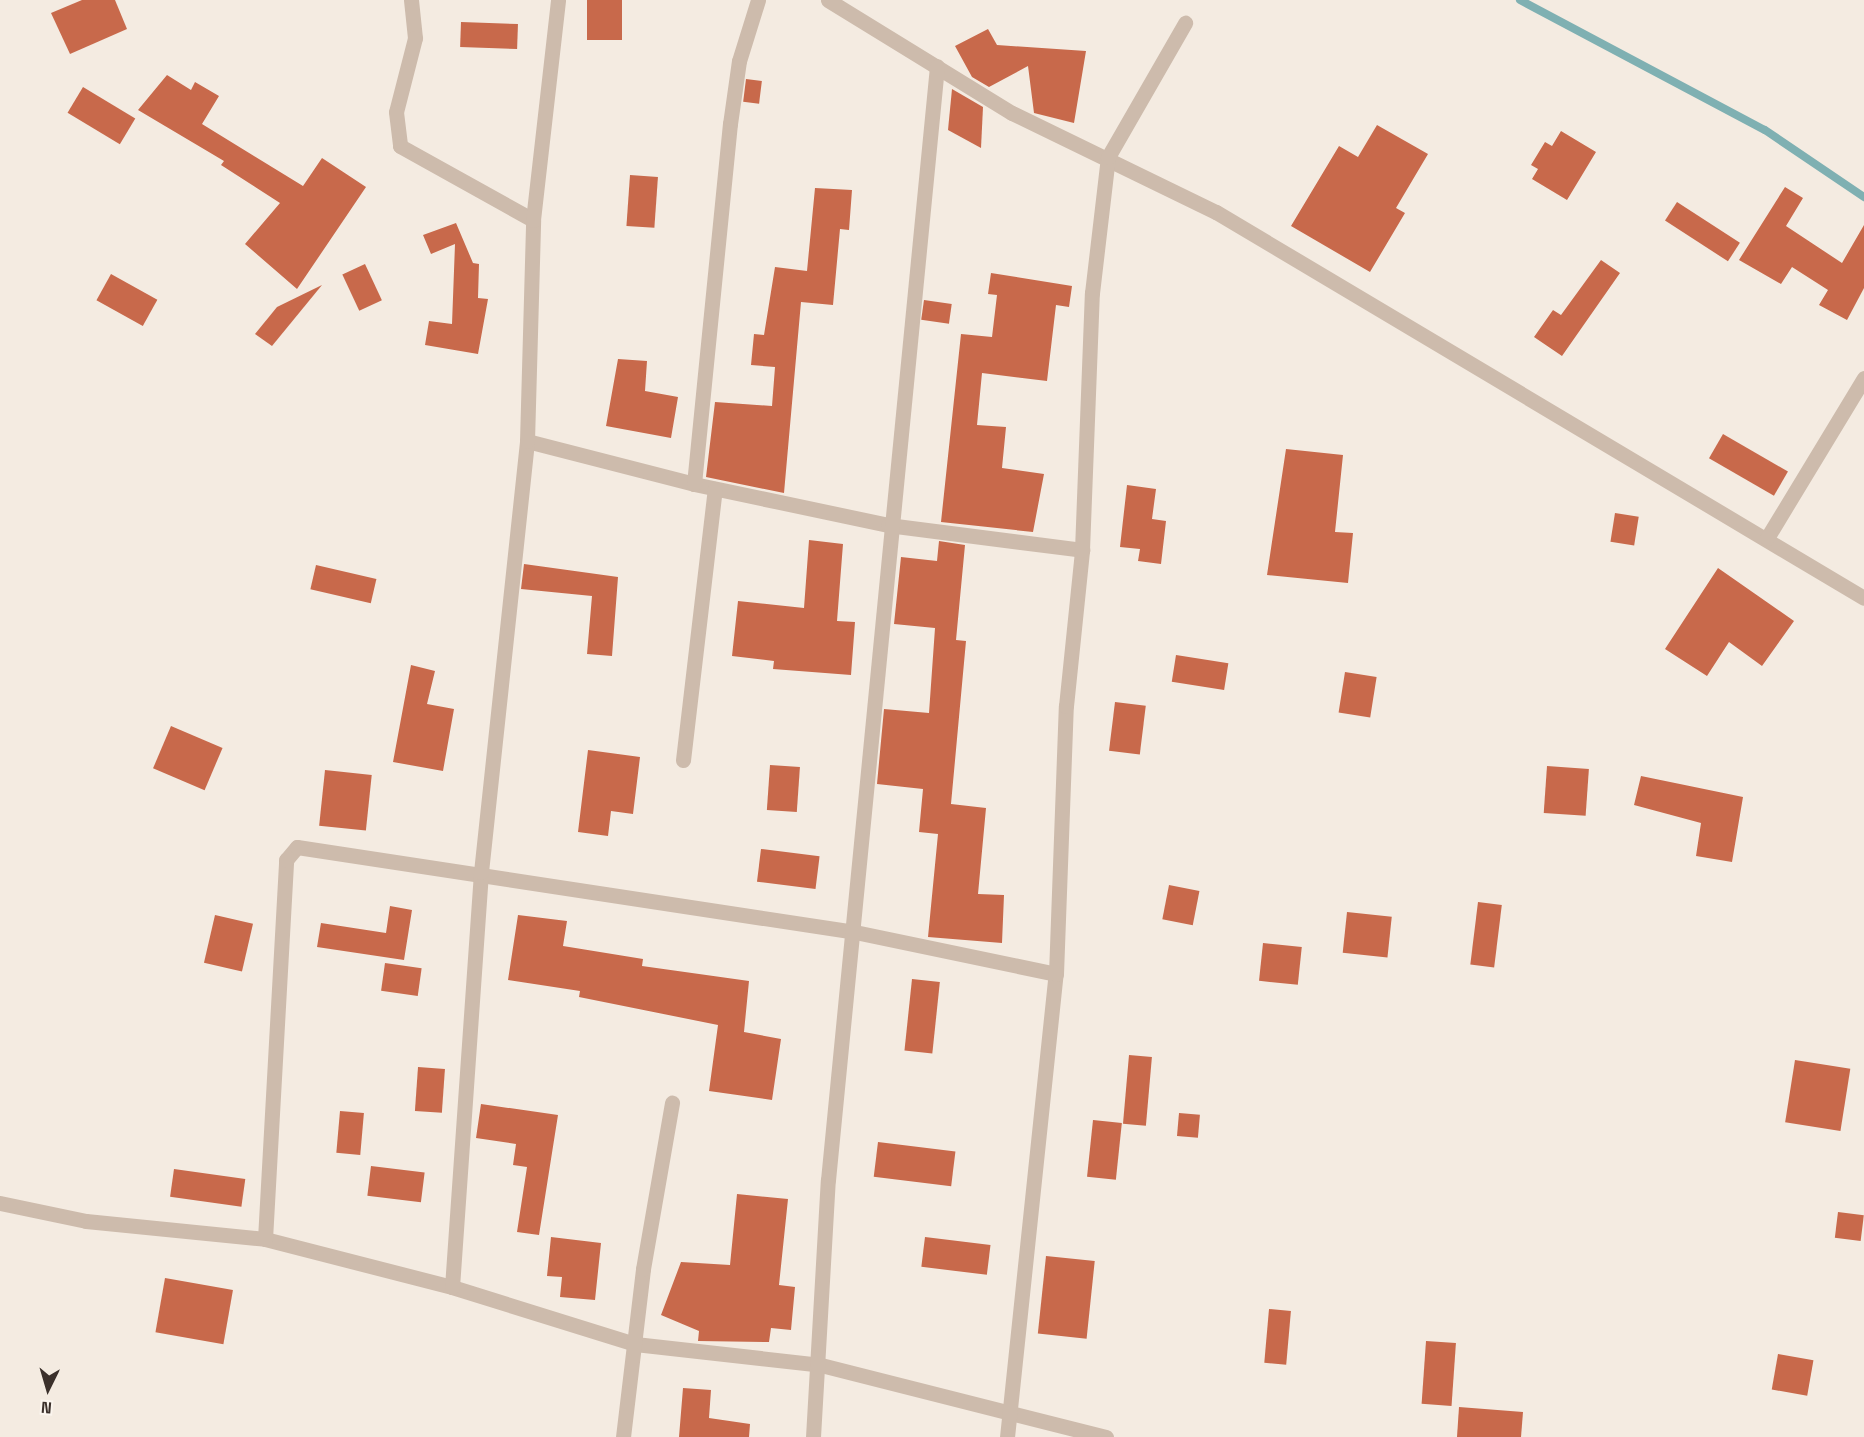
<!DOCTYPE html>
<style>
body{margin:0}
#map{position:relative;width:1864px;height:1437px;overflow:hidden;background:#f4ebe1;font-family:"Space Grotesk",sans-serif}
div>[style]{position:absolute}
.stream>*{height:8px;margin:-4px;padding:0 4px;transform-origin:4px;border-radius:4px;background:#7fb0b2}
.building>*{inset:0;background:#c8694b;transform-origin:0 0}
.minor>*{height:15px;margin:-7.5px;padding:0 7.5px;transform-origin:7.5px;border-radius:7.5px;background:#cdbbac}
span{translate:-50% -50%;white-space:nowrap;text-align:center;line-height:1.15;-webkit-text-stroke:5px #fbf5ee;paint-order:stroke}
.north{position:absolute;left:18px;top:1359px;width:60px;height:60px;-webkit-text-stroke:4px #fbf5ee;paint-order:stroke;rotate:185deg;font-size:16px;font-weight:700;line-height:24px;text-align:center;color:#3b302b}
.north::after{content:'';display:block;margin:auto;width:21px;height:27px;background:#3b302b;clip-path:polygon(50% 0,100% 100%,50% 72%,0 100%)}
</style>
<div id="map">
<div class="stream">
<div style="left:1520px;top:0;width:277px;rotate:28deg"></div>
<div style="left:1765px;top:130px;width:120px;rotate:34.1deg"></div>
</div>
<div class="building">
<div style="clip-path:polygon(82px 0,115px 0,127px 29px,70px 54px,51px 13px)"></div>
<div style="left:587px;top:0;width:35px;height:40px"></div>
<div style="left:461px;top:22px;width:57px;height:25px;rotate:2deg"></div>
<div style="clip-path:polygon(988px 29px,997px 45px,1086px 51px,1074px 123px,1034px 113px,1028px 66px,989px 87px,972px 77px,955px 46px)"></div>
<div style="clip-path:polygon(167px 75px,191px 90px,195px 82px,219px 96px,202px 124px,303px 186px,322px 158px,366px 187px,297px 289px,245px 244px,280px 203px,221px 165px,224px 161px,138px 110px)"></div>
<div style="left:746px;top:79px;width:16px;height:23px;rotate:7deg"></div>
<div style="left:83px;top:87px;width:61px;height:30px;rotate:31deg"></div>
<div style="clip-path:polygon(952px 89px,983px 107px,981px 148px,948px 130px)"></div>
<div style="clip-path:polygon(1377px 125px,1428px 154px,1396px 208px,1405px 213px,1370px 272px,1291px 226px,1339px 146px,1358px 157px)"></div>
<div style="clip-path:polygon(1561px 131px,1596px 152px,1567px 200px,1532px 179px,1538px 169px,1531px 165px,1545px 142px,1552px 146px)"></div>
<div style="left:630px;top:175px;width:28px;height:51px;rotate:4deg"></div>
<div style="clip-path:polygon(1785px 187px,1803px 198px,1786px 226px,1842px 263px,1864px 225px,1864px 288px,1847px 320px,1819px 305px,1828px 290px,1792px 267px,1781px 284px,1739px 260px)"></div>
<div style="clip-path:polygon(815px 188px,852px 190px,849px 230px,840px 229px,833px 305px,801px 302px,784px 493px,706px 477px,715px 402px,772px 406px,775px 367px,751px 365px,754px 334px,764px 335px,775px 267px,807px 271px)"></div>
<div style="left:1677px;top:202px;width:75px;height:22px;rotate:33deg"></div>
<div style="clip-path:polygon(456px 223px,473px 263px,479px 264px,478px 298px,488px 299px,478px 354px,425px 345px,429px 321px,452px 324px,455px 244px,431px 254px,423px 235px)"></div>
<div style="clip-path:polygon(1601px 260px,1620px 273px,1562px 356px,1534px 337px,1553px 310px,1561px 315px)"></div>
<div style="left:365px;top:264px;width:40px;height:25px;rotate:65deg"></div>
<div style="clip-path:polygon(991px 273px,1072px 286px,1069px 307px,1056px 305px,1047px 381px,982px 373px,977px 425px,1006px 427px,1002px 468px,1044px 474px,1033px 532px,941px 522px,961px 334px,992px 337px,997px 295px,988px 294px)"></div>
<div style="left:111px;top:274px;width:53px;height:30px;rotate:29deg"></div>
<div style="clip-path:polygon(322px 285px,272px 346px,255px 334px,277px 307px)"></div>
<div style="left:924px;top:300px;width:28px;height:20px;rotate:8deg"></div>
<div style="clip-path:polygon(618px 359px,647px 361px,645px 391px,678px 397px,671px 438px,606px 426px)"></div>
<div style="left:1723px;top:434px;width:75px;height:28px;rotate:30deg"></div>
<div style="clip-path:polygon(1286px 449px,1343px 455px,1335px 532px,1353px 533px,1348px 583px,1267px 575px)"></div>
<div style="clip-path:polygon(1127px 485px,1156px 489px,1152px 519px,1166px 521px,1161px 564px,1138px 561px,1140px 549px,1120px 547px)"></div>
<div style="left:1615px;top:513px;width:24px;height:29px;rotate:9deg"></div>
<div style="clip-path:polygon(809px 540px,843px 544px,837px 621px,855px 622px,851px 675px,773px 669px,774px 661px,732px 656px,738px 601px,804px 608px)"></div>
<div style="clip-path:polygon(939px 541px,965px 545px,956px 640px,966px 641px,951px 804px,986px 808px,978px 894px,1004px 895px,1002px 943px,928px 937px,938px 834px,919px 832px,923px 789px,877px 784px,884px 709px,929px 713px,935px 628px,894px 624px,901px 557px,937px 561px)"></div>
<div style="clip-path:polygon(524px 564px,618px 577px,612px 656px,587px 654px,592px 596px,521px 589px)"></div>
<div style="left:316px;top:565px;width:62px;height:25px;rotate:13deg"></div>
<div style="clip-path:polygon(1718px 568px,1794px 621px,1762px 666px,1729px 642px,1707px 676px,1665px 649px)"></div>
<div style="left:1176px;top:655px;width:53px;height:27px;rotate:9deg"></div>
<div style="clip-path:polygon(411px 665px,435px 671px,427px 704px,454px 709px,443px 771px,393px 762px)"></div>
<div style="left:1345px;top:672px;width:32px;height:41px;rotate:9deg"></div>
<div style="left:1115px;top:702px;width:31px;height:49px;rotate:7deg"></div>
<div style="left:171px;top:726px;width:56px;height:46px;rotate:23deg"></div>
<div style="clip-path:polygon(588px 750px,640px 757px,633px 814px,611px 811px,608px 836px,578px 832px)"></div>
<div style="left:770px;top:765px;width:30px;height:45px;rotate:4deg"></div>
<div style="left:1547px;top:766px;width:42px;height:47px;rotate:4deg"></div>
<div style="left:325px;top:770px;width:47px;height:56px;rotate:6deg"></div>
<div style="clip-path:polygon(1641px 776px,1743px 797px,1732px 862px,1696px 856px,1701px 823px,1634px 805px)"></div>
<div style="left:761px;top:849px;width:59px;height:33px;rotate:7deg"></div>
<div style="left:1169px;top:885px;width:31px;height:35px;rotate:11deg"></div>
<div style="left:1478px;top:902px;width:24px;height:63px;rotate:7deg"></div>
<div style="clip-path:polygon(390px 906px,412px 910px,404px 960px,317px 947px,321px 923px,386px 933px)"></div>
<div style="left:1347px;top:912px;width:45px;height:41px;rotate:6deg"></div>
<div style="left:215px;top:915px;width:39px;height:49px;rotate:13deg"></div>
<div style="clip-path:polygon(518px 915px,567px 921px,563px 946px,643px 959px,642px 966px,749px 981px,744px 1032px,781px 1039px,772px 1100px,709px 1091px,718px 1025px,579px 997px,580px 991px,508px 980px)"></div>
<div style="left:1263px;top:943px;width:39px;height:38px;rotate:6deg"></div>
<div style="left:385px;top:963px;width:37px;height:28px;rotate:8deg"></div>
<div style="left:912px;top:979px;width:28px;height:72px;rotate:6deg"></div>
<div style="left:1129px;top:1055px;width:23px;height:69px;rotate:5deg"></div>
<div style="left:1795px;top:1060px;width:56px;height:63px;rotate:9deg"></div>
<div style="left:418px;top:1067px;width:27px;height:44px;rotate:4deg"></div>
<div style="clip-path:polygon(481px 1104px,558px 1115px,539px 1235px,517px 1232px,527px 1167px,513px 1165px,516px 1144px,476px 1138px)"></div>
<div style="left:340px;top:1111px;width:24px;height:42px;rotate:5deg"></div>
<div style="left:1179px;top:1113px;width:21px;height:23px;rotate:5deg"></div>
<div style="left:1093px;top:1120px;width:29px;height:57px;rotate:6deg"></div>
<div style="left:878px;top:1142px;width:78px;height:35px;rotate:7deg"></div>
<div style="left:371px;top:1166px;width:54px;height:30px;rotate:7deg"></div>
<div style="left:174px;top:1169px;width:72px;height:28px;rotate:8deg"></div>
<div style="clip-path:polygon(737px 1194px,788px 1199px,779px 1285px,795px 1287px,791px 1330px,771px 1328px,769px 1342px,698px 1341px,699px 1331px,661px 1315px,681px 1262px,730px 1265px)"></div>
<div style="left:1838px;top:1212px;width:26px;height:26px;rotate:7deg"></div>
<div style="clip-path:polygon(551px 1237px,601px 1243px,595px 1300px,560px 1297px,562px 1277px,547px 1276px)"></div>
<div style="left:925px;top:1237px;width:66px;height:30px;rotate:7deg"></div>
<div style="left:1046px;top:1256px;width:49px;height:78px;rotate:6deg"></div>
<div style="left:165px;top:1278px;width:69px;height:55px;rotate:10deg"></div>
<div style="left:1269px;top:1309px;width:22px;height:54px;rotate:5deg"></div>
<div style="left:1426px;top:1341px;width:30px;height:63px;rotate:4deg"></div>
<div style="left:1778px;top:1354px;width:36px;height:36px;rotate:10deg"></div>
<div style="clip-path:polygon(683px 1388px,711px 1390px,709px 1418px,750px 1424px,749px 1437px,679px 1437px)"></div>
<div style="clip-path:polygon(1459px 1407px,1523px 1412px,1521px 1437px,1457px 1437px)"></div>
</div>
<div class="minor">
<div style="left:411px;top:0;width:38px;rotate:84deg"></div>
<div style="left:415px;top:38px;width:76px;rotate:104.4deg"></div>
<div style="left:396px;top:112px;width:34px;rotate:83deg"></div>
<div style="left:400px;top:146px;width:152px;rotate:29.1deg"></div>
<div style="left:828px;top:0;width:216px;rotate:31.6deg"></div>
<div style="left:1012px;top:113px;width:227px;rotate:25.9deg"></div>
<div style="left:1216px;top:212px;width:754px;rotate:30.78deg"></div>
<div style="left:527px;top:441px;width:172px;rotate:14.4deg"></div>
<div style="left:694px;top:484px;width:198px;rotate:11.9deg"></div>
<div style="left:888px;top:525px;width:196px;rotate:7.3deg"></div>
<div style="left:694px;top:484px;width:362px;rotate:-84.3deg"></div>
<div style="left:730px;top:124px;width:64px;rotate:-81.9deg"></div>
<div style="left:739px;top:61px;width:64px;rotate:-72.7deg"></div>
<div style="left:1767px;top:538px;width:187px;rotate:-58.8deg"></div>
<div style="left:683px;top:760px;width:273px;rotate:-83.3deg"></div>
<div style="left:0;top:1203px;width:88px;rotate:11.8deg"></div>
<div style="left:86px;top:1221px;width:180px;rotate:5.7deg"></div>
<div style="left:265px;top:1239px;width:193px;rotate:14.4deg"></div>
<div style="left:452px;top:1287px;width:192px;rotate:17.3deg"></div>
<div style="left:635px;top:1344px;width:187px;rotate:6.4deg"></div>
<div style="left:821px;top:1365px;width:294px;rotate:14.2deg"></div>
<div style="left:265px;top:1239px;width:380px;rotate:-86.8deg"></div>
<div style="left:286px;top:860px;width:17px;rotate:-50deg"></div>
<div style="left:297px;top:847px;width:564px;rotate:8.66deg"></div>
<div style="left:855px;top:932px;width:205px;rotate:11.8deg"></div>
<div style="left:452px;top:1287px;width:416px;rotate:-86deg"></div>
<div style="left:481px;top:872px;width:433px;rotate:-83.9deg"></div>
<div style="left:527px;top:441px;width:221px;rotate:-88.4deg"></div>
<div style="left:533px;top:220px;width:221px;rotate:-83.5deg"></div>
<div style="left:623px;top:1437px;width:169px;rotate:-83.2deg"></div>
<div style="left:643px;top:1269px;width:169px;rotate:-80.1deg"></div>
<div style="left:813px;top:1437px;width:257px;rotate:-86.7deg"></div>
<div style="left:828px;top:1180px;width:1119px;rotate:-84.41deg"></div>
<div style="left:1007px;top:1437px;width:466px;rotate:-84deg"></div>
<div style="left:1056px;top:974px;width:268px;rotate:-87.9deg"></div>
<div style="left:1066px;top:706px;width:157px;rotate:-84.1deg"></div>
<div style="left:1082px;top:550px;width:257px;rotate:-87.8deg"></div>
<div style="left:1092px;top:293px;width:137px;rotate:-83.3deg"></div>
<div style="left:1108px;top:157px;width:155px;rotate:-60.1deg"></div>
</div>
<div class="north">N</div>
</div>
